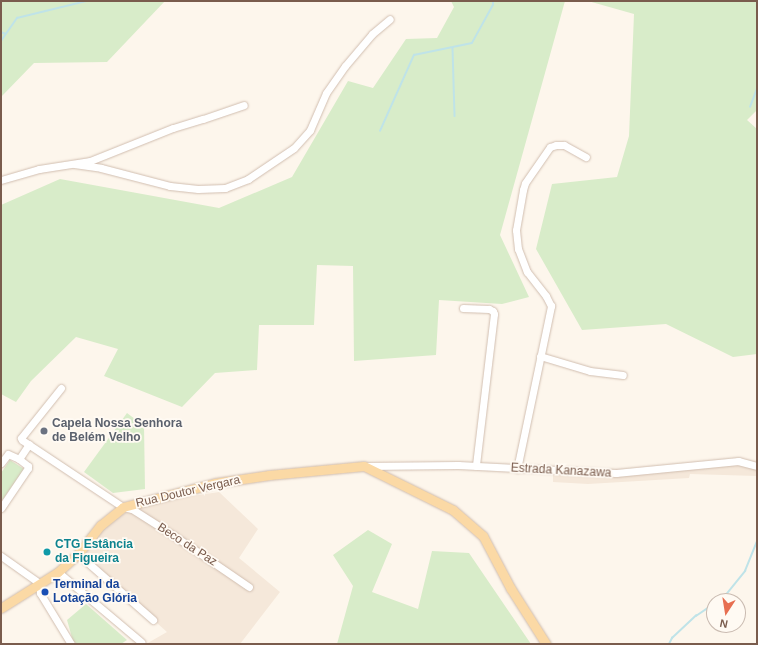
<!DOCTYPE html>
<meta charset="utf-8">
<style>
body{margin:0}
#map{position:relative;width:758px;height:645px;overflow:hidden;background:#fdf6ec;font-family:Helvetica,sans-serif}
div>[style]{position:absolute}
.residential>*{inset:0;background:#f5e8da}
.green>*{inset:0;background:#d8ecc9}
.stream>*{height:1.5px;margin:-0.75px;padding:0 0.75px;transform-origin:0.75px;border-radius:0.75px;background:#bfe3e8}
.roads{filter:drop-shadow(0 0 1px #d1beb0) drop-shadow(0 0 1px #d1beb0)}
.minor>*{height:7px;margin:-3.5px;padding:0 3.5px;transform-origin:3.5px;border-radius:3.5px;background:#fff}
.major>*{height:9px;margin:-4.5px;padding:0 4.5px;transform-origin:4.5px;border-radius:4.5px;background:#fbd9a5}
.dots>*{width:11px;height:11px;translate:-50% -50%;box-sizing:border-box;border:2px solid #fffaf3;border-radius:50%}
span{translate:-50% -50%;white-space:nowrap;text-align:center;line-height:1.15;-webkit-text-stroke:3.5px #fffaf3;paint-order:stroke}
.worship-label{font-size:12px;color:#5b616d;font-weight:700}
.left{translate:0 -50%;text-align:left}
.street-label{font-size:12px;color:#7a5c4d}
.culture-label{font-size:12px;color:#0d838f;font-weight:700}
.transit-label{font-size:12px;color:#164399;font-weight:700}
.frame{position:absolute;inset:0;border:2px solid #7a5c4d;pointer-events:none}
.north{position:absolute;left:706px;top:593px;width:40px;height:40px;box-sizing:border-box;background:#fffaf3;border:1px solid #cabbb1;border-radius:50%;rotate:192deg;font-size:11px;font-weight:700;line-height:16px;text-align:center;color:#7a5c4d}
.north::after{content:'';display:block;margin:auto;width:14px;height:18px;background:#e76f51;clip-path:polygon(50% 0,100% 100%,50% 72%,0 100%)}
</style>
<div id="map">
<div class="residential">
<div style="clip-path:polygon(738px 463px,757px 466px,757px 476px,690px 474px,689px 478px,588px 484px,553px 482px,553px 473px)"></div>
<div style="clip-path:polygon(219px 492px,258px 529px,239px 558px,280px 592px,240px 644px,146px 644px,167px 632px,83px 557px,105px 527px,123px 514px,140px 507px,193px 496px)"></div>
</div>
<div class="green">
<div style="clip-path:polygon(1px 1px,165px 1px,107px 62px,34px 63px,1px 97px)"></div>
<div style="clip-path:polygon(451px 1px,565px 1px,500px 235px,529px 297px,502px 304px,439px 300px,436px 355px,354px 361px,353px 266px,317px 265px,314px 325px,259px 325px,257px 370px,215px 373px,182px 407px,104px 376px,118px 349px,76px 337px,31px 381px,16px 402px,1px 394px,1px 205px,60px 179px,219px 208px,292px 177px,348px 81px,373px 88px,406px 39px,437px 38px,454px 7px)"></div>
<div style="clip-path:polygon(588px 1px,757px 1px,757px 110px,747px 120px,757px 129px,757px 354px,733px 357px,666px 324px,582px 330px,536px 249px,552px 184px,617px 177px,629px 136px,634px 14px)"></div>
<div style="clip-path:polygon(127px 413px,144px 426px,145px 489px,113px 493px,84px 472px)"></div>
<div style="clip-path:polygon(10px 460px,24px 469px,1px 502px,1px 473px)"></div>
<div style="clip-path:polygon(368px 530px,392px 544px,372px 592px,418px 609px,432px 551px,469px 553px,531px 644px,337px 644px,353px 586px,333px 555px)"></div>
<div style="clip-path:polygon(86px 604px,127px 640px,121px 644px,77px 644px,73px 641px,67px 620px)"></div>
</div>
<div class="stream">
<div style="left:1px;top:32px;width:5px;rotate:22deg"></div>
<div style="left:1px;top:41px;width:28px;rotate:-55deg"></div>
<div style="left:17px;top:18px;width:72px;rotate:-13.7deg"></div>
<div style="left:453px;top:48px;width:68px;rotate:88.3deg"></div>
<div style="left:750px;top:107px;width:19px;rotate:-69deg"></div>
<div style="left:380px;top:131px;width:83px;rotate:-65.9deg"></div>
<div style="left:414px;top:55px;width:59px;rotate:-11.7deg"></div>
<div style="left:472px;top:43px;width:43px;rotate:-61.1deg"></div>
<div style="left:493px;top:5px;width:4px;rotate:-90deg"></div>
<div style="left:718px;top:601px;width:9px;rotate:-36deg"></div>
<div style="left:725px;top:596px;width:32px;rotate:-51deg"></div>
<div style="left:745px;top:571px;width:31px;rotate:-68deg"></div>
<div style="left:669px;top:644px;width:7px;rotate:-63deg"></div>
<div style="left:672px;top:638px;width:33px;rotate:-43deg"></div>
<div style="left:696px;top:616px;width:22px;rotate:-34deg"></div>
</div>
<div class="roads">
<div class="minor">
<div style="left:74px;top:164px;width:27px;rotate:8deg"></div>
<div style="left:101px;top:168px;width:71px;rotate:14.6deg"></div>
<div style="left:170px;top:186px;width:28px;rotate:6deg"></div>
<div style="left:198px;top:189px;width:27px;rotate:-2deg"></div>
<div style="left:225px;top:188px;width:25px;rotate:-21deg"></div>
<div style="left:248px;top:179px;width:55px;rotate:-34deg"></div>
<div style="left:294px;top:148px;width:24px;rotate:-48deg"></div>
<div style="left:310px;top:130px;width:40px;rotate:-66.6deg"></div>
<div style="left:326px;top:93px;width:33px;rotate:-55deg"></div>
<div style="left:345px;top:66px;width:42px;rotate:-49.8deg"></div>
<div style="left:372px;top:34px;width:23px;rotate:-40deg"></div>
<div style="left:1px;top:180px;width:40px;rotate:-16deg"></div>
<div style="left:39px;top:169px;width:52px;rotate:-8.9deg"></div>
<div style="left:90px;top:161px;width:89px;rotate:-21.7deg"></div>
<div style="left:173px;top:128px;width:31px;rotate:-17deg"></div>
<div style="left:203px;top:119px;width:43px;rotate:-18.9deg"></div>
<div style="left:463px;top:308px;width:26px;rotate:2deg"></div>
<div style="left:489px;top:309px;width:4px;rotate:27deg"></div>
<div style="left:493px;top:311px;width:3px;rotate:72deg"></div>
<div style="left:494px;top:314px;width:153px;rotate:96.8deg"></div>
<div style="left:540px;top:356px;width:52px;rotate:16.7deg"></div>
<div style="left:590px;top:371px;width:33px;rotate:7deg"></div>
<div style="left:61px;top:388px;width:64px;rotate:128.7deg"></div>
<div style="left:21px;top:438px;width:2px;rotate:63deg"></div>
<div style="left:22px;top:440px;width:121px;rotate:33.6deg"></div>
<div style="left:123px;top:507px;width:9px;rotate:13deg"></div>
<div style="left:132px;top:509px;width:49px;rotate:32.4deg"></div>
<div style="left:173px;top:535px;width:92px;rotate:34.4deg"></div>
<div style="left:1px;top:463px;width:11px;rotate:-52deg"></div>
<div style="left:8px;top:454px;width:12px;rotate:24deg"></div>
<div style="left:19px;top:459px;width:18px;rotate:-56deg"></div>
<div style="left:365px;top:466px;width:93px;rotate:-0.6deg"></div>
<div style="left:458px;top:465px;width:158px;rotate:2.9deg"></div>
<div style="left:616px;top:473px;width:123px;rotate:-5.6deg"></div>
<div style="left:738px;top:461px;width:20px;rotate:15deg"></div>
<div style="left:517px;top:469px;width:167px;rotate:-78.2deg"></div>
<div style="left:551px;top:306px;width:11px;rotate:-117deg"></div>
<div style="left:546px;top:296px;width:31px;rotate:-128deg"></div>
<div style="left:527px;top:272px;width:25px;rotate:-111deg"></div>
<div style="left:518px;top:249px;width:19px;rotate:-96deg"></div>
<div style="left:516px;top:230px;width:41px;rotate:-80.1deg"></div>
<div style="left:523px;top:190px;width:7px;rotate:-74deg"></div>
<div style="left:525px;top:183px;width:44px;rotate:-55.2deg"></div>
<div style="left:550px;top:147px;width:6px;rotate:-18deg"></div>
<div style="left:556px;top:145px;width:8px"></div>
<div style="left:564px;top:145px;width:25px;rotate:29deg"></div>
<div style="left:1px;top:508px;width:48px;rotate:-56deg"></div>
<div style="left:28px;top:468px;width:2px;rotate:-90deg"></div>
<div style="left:28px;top:466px;width:11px;rotate:-142deg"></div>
<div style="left:78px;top:554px;width:100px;rotate:41.3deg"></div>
<div style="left:1px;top:556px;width:47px;rotate:35.4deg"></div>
<div style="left:39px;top:583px;width:10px;rotate:84deg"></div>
<div style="left:40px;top:593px;width:60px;rotate:58.7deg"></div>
<div style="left:58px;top:572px;width:109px;rotate:40.1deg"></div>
</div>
<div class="major">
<div style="left:1px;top:608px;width:67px;rotate:-32.3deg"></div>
<div style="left:58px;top:572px;width:27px;rotate:-42deg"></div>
<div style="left:78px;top:554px;width:37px;rotate:-52deg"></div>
<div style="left:101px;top:525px;width:28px;rotate:-39deg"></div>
<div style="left:123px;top:507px;width:95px;rotate:-14.6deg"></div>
<div style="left:215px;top:483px;width:55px;rotate:-8.4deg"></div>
<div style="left:269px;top:475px;width:95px;rotate:-5.4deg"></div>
<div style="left:364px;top:466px;width:99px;rotate:26.3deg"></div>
<div style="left:453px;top:510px;width:40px;rotate:41deg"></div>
<div style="left:483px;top:536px;width:60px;rotate:62.2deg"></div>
<div style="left:511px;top:589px;width:65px;rotate:57.5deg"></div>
</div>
</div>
<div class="dots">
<div style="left:44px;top:431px;background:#6b7280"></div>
<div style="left:47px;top:552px;background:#0f9aa8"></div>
<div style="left:45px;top:592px;background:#1a4fb4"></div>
</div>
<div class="worship-label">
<span class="left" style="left:52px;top:431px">Capela Nossa Senhora<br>de Belém Velho</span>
</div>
<div class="street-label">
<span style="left:561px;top:471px;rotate:3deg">Estrada Kanazawa</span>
<span style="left:188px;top:492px;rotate:-13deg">Rua Doutor Vergara</span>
<span style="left:187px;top:545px;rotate:33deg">Beco da Paz</span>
</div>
<div class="culture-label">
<span class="left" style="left:55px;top:552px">CTG Estância<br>da Figueira</span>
</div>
<div class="transit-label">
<span class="left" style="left:53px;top:592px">Terminal da<br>Lotação Glória</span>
</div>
<div class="frame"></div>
<div class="north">N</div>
</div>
